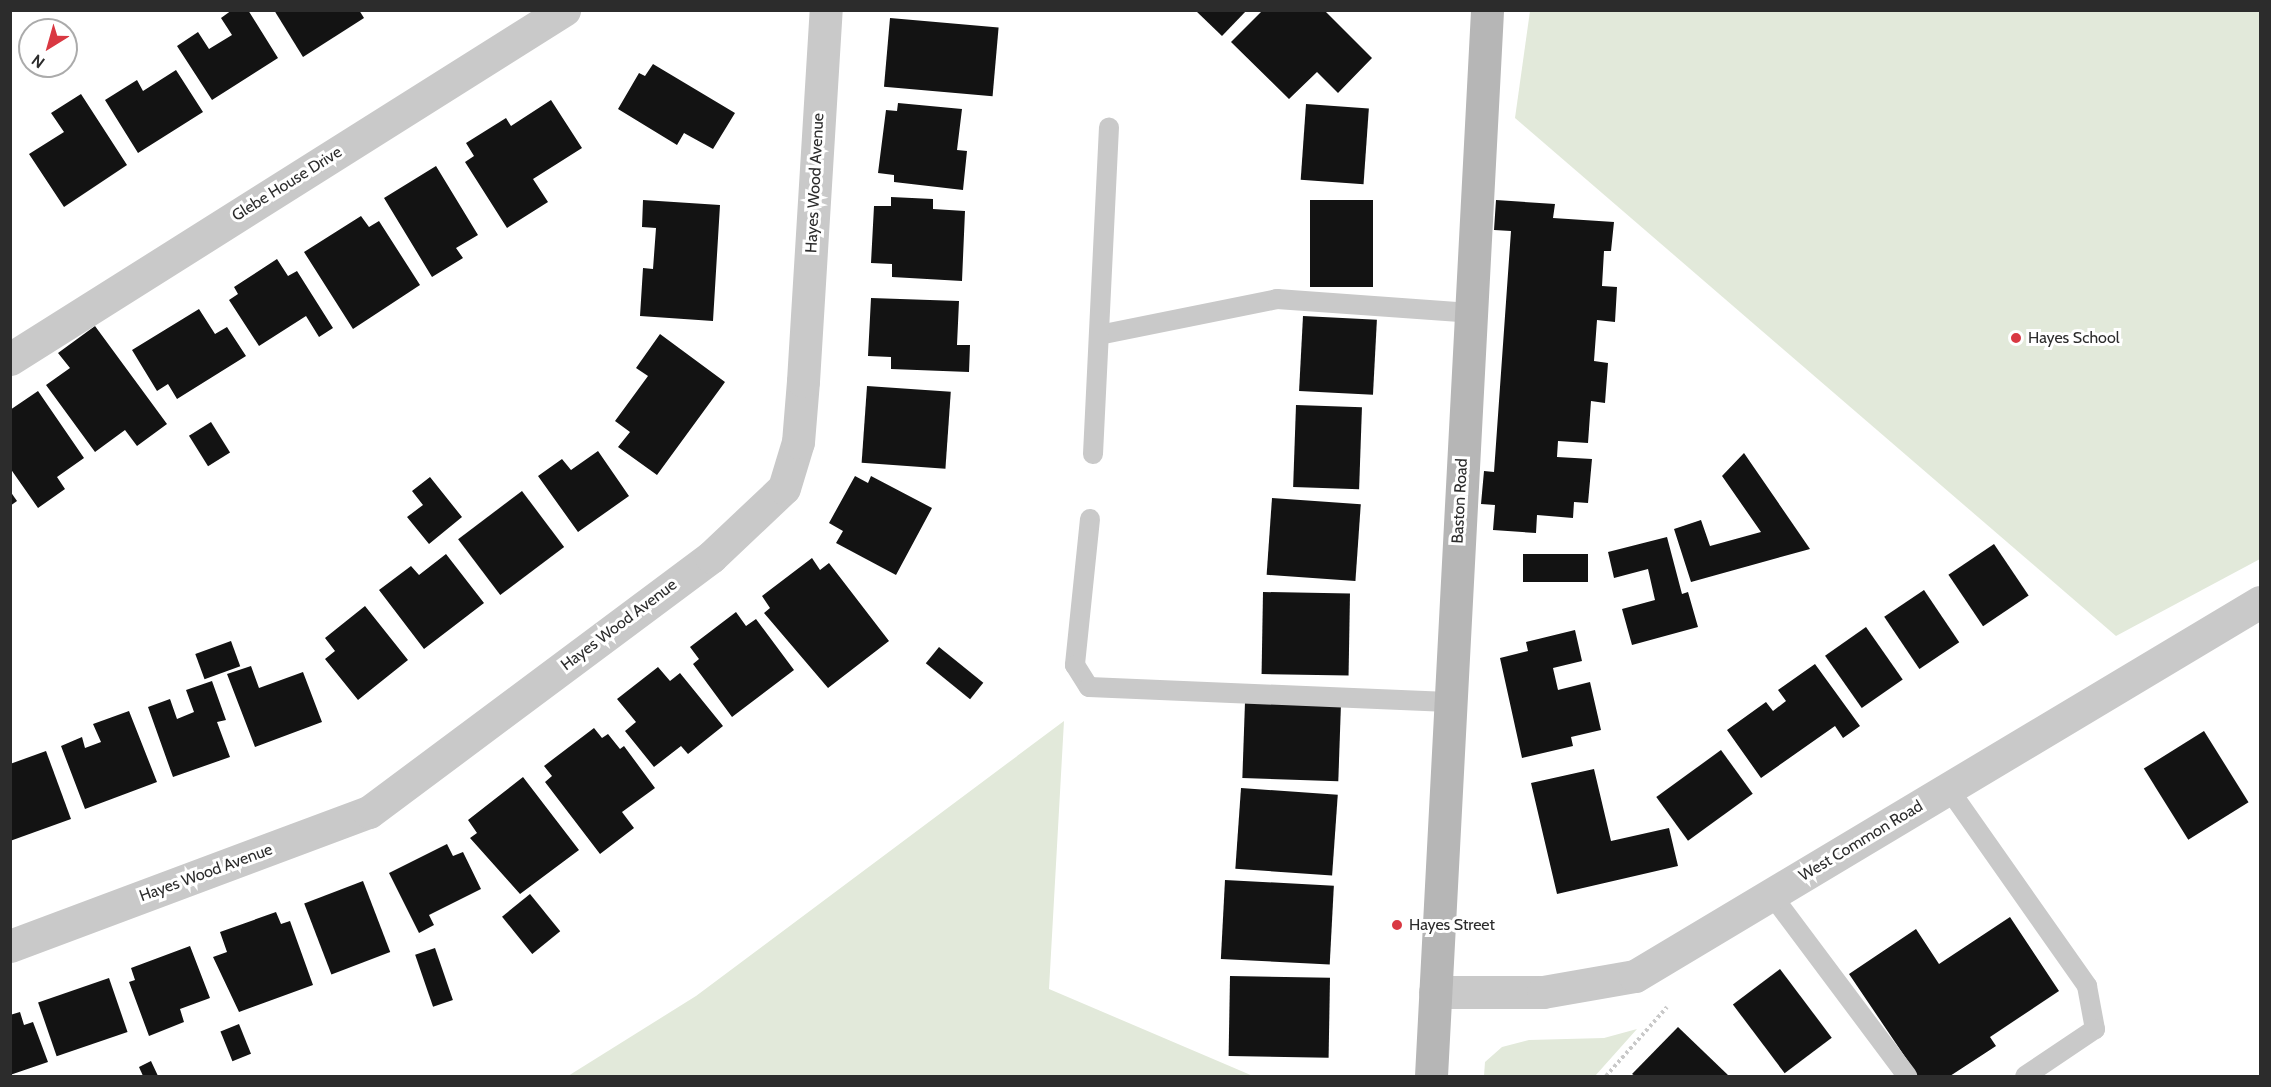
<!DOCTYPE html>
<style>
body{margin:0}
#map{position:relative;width:2271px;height:1087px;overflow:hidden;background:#fff;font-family:Cabin,sans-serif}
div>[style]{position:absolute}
.green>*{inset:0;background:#e2e9da}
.building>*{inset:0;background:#131313;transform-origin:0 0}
.path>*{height:4px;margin-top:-2px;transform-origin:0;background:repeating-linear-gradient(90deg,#c9c9c9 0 3px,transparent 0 6px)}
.service>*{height:20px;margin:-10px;padding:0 10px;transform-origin:10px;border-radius:10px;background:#c9c9c9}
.minor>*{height:33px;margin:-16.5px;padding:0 16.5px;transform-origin:16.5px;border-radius:16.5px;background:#c9c9c9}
.tertiary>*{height:33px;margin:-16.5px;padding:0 16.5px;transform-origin:16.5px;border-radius:16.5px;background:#c9c9c9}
.secondary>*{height:33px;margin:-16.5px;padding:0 16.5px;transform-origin:16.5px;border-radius:16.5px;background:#b6b6b6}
.dots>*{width:16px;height:16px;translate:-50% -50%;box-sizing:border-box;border:3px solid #fff;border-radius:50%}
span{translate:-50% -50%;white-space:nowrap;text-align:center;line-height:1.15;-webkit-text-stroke:6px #fff;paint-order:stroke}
.street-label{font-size:16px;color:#2c2c2c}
.poi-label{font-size:16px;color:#2c2c2c}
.left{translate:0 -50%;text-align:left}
.frame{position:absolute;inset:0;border:12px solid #2c2c2c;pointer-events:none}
.north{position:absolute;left:18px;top:18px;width:60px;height:60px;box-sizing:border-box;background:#fff;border:2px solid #ababab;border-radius:50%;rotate:217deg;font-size:16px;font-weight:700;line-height:24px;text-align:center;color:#2c2c2c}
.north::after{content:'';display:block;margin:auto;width:21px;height:27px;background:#d93842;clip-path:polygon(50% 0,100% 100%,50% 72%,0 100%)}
</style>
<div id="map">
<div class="green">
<div style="clip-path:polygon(1530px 11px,2260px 11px,2260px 559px,2116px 636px,1515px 118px)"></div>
<div style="clip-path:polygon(1064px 721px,1049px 989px,1253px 1076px,568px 1076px,696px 996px)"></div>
<div style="clip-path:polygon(1637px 1029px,1595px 1076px,1484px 1076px,1485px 1062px,1502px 1047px,1529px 1040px,1604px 1038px)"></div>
</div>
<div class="building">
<div style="clip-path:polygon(232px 10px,248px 10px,278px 58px,212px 100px,177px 46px,198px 32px,209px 49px,232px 35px,221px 18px)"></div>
<div style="clip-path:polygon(274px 10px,359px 10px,364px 18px,303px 57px)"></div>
<div style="clip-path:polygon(1195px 10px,1247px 10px,1222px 36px)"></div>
<div style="clip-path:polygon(1263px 10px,1324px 10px,1372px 58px,1338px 93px,1317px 72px,1289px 99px,1231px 42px)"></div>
<div style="left:890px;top:18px;width:109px;height:69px;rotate:5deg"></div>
<div style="clip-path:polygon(653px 64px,735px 113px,713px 149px,684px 133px,677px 145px,618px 109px,639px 73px,645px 76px)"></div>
<div style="clip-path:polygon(176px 70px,203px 112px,138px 153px,105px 100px,137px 80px,143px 91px)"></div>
<div style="clip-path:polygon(81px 94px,127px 165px,64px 207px,29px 154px,64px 132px,51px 113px)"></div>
<div style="clip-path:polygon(551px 100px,582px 148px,533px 179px,548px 202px,507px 228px,465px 162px,474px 156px,466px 143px,506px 118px,511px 126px)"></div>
<div style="clip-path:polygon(898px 103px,962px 109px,957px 150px,967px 151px,963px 190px,894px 182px,894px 175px,878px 173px,886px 110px,897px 111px)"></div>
<div style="left:1306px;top:104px;width:63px;height:76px;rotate:4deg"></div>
<div style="clip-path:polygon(436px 166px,478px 235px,456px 248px,463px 258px,432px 277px,384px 198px)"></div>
<div style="clip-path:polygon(891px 197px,933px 199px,933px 209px,965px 211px,962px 281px,892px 277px,892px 264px,871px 263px,874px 206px,891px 206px)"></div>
<div style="clip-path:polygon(643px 200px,720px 205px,713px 321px,640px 316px,643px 268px,653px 269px,656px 228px,642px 227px)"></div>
<div style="left:1310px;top:200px;width:63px;height:87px"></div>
<div style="clip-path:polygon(1496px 200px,1555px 204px,1553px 218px,1614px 222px,1611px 251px,1604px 251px,1602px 286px,1617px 287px,1615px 322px,1597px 320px,1594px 361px,1608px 363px,1605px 403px,1591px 401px,1588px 443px,1558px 441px,1557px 457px,1592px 459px,1588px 503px,1574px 502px,1573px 518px,1537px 515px,1536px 533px,1493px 530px,1495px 505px,1481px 504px,1484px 471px,1494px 472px,1511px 231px,1494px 230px)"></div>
<div style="clip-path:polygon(361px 216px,369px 227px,379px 221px,420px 285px,353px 329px,304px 252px)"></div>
<div style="clip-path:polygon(277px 259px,288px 276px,297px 271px,333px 328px,319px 337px,306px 316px,259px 346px,229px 300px,238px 294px,234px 287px)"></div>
<div style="clip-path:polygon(871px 298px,959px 301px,957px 345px,970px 345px,969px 372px,891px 369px,891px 357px,868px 356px)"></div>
<div style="clip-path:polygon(199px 309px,215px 334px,227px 327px,246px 356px,177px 399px,168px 384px,157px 391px,132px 350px)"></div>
<div style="left:1303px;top:316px;width:74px;height:75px;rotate:3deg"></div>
<div style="clip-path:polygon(95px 326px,167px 424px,137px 446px,125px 430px,95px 452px,46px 385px,70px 368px,58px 353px)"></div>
<div style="clip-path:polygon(660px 334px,725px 382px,657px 475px,618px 447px,630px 432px,615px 421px,648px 376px,636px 368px)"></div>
<div style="left:867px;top:386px;width:84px;height:77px;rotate:4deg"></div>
<div style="clip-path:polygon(38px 391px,84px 458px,57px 477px,65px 489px,38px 508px,10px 468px,10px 410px)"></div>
<div style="left:1296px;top:405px;width:66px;height:82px;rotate:2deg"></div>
<div style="left:211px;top:422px;width:36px;height:26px;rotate:58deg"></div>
<div style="clip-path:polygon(598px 451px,629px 496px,578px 532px,538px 476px,562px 459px,571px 470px)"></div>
<div style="clip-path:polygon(1744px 453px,1810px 549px,1691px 582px,1674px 529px,1701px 520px,1710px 546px,1761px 532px,1722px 476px)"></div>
<div style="clip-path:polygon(855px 476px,868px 483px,871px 476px,932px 508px,896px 575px,836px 543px,843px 531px,829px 523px)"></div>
<div style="clip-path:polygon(430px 477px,462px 517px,429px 544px,407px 517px,423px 505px,412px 491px)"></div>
<div style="clip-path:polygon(10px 491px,17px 501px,10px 506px)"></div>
<div style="left:522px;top:491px;width:70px;height:80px;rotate:53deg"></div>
<div style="left:1272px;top:498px;width:89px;height:77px;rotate:4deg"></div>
<div style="clip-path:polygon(1667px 537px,1682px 594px,1688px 592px,1698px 627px,1632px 645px,1622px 609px,1655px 600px,1648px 569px,1614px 578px,1608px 552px)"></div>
<div style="left:1994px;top:544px;width:62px;height:55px;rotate:56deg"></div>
<div style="clip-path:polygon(446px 554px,484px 603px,424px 649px,379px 590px,411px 566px,419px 575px)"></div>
<div style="left:1588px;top:554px;width:28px;height:65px;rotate:90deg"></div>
<div style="clip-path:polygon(812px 558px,820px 570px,829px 563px,889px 641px,828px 688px,764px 613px,770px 608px,762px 596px)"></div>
<div style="left:1924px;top:590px;width:63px;height:48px;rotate:56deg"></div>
<div style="left:1263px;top:592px;width:87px;height:82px;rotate:1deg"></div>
<div style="clip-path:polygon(365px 606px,408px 660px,358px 700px,325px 659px,335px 651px,325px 638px)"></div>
<div style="clip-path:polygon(736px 612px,746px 626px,756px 619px,794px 670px,732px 717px,693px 664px,699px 659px,690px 647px)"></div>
<div style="left:1866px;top:627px;width:64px;height:50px;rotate:55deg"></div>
<div style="clip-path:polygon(1575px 630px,1582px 661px,1553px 668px,1558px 690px,1590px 682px,1601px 730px,1571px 737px,1573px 746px,1522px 758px,1500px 658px,1528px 651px,1526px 642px)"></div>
<div style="left:231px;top:641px;width:27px;height:38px;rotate:70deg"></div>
<div style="left:939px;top:647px;width:57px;height:21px;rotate:39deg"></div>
<div style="clip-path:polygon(1815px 664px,1860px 726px,1843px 738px,1835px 726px,1761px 778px,1727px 730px,1766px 702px,1773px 711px,1786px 701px,1778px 690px)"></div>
<div style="clip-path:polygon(251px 666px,259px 688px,303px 672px,322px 722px,255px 747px,227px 674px)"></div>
<div style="clip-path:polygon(658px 667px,670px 681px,680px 673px,723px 726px,688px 754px,681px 746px,654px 767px,625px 731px,636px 722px,617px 699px)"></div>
<div style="clip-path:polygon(212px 681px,226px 720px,217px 722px,230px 757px,173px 777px,148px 707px,170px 699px,177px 719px,194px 712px,186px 690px)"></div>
<div style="left:1245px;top:702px;width:96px;height:76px;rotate:2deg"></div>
<div style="clip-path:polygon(129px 711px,157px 782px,85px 809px,61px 746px,82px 737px,85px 748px,101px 742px,93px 724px)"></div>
<div style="clip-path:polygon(594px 728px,602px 738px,608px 734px,620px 749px,624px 746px,655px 788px,622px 812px,634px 828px,600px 854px,545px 782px,552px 776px,544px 766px)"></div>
<div style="left:2204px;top:731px;width:84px;height:71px;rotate:58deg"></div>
<div style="left:1721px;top:750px;width:54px;height:80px;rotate:54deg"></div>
<div style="clip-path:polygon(46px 751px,71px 819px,10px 841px,10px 764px)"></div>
<div style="clip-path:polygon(1594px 769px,1611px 841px,1669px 828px,1678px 866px,1557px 894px,1531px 783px)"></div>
<div style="clip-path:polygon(523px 777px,579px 850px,520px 894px,470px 838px,477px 833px,468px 820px)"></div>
<div style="left:1241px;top:788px;width:97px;height:81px;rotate:4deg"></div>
<div style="clip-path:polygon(447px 844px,453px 856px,463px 852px,481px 889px,429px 915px,434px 925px,419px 933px,389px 873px)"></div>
<div style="left:1225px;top:880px;width:109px;height:79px;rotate:3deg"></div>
<div style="left:363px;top:881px;width:76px;height:63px;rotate:69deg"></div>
<div style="left:530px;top:894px;width:48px;height:36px;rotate:51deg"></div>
<div style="clip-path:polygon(276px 912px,281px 924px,290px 921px,313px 985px,239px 1012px,213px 957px,227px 952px,220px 932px)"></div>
<div style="clip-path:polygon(2010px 917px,2059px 991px,1990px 1037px,1996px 1046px,1950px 1076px,1918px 1076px,1849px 974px,1916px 929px,1939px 964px)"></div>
<div style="clip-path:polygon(190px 946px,210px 998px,180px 1009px,184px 1022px,149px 1036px,129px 982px,135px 980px,131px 968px)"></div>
<div style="left:435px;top:948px;width:55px;height:21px;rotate:71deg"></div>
<div style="left:1780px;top:969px;width:86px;height:59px;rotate:53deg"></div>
<div style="left:1230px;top:976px;width:100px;height:80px;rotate:1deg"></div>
<div style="left:109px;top:978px;width:57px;height:75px;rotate:71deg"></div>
<div style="clip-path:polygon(20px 1012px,24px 1025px,33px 1022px,48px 1062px,10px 1075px,10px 1015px)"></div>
<div style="left:239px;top:1024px;width:32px;height:20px;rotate:68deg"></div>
<div style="clip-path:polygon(1678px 1027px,1729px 1076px,1635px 1076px,1632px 1074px)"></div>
<div style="clip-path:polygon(151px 1061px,158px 1076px,143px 1076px,139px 1067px)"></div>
</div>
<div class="path">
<div style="left:1606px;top:1076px;width:92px;rotate:-48.5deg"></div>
</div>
<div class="service">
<div style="left:1099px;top:335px;width:182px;rotate:-11.4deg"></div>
<div style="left:1277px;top:299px;width:194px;rotate:4.1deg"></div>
<div style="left:1093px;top:454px;width:327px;rotate:-87.2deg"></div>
<div style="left:1090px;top:519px;width:147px;rotate:95.9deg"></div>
<div style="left:1075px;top:665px;width:26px;rotate:58deg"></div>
<div style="left:1089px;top:687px;width:360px;rotate:2.4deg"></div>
<div style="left:1948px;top:788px;width:242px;rotate:54.9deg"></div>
<div style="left:2087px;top:986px;width:44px;rotate:79.5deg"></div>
<div style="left:2095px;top:1029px;width:84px;rotate:146.1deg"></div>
<div style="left:1771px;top:894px;width:227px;rotate:53.2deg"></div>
</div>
<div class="minor">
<div style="left:10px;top:359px;width:655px;rotate:-32.21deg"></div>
<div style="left:10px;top:946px;width:383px;rotate:-20.5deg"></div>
<div style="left:369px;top:812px;width:427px;rotate:-36.7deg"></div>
<div style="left:711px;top:557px;width:100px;rotate:-43.4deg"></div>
<div style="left:784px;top:488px;width:48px;rotate:-73.1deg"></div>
<div style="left:798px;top:442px;width:61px;rotate:-85.3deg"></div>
<div style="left:803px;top:381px;width:372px;rotate:-86.5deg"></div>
</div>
<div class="tertiary">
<div style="left:1435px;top:992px;width:108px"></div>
<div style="left:1543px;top:992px;width:93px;rotate:-9.9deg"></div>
<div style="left:1635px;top:976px;width:728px;rotate:-30.9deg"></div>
</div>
<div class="secondary">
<div style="left:1431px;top:1076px;width:1067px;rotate:-86.99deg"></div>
</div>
<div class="dots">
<div style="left:2016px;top:338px;background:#d93842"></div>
<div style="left:1397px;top:925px;background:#d93842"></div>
</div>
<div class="street-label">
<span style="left:815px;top:183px;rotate:-87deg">Hayes Wood Avenue</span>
<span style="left:287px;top:184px;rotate:-32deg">Glebe House Drive</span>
<span style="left:1460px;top:501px;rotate:-87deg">Baston Road</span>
<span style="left:619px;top:625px;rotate:-37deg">Hayes Wood Avenue</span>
<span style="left:1861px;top:841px;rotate:-31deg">West Common Road</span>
<span style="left:206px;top:873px;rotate:-20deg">Hayes Wood Avenue</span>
</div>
<div class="poi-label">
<span class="left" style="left:2028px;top:338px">Hayes School</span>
<span class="left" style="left:1409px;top:925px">Hayes Street</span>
</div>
<div class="frame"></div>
<div class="north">N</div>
</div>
